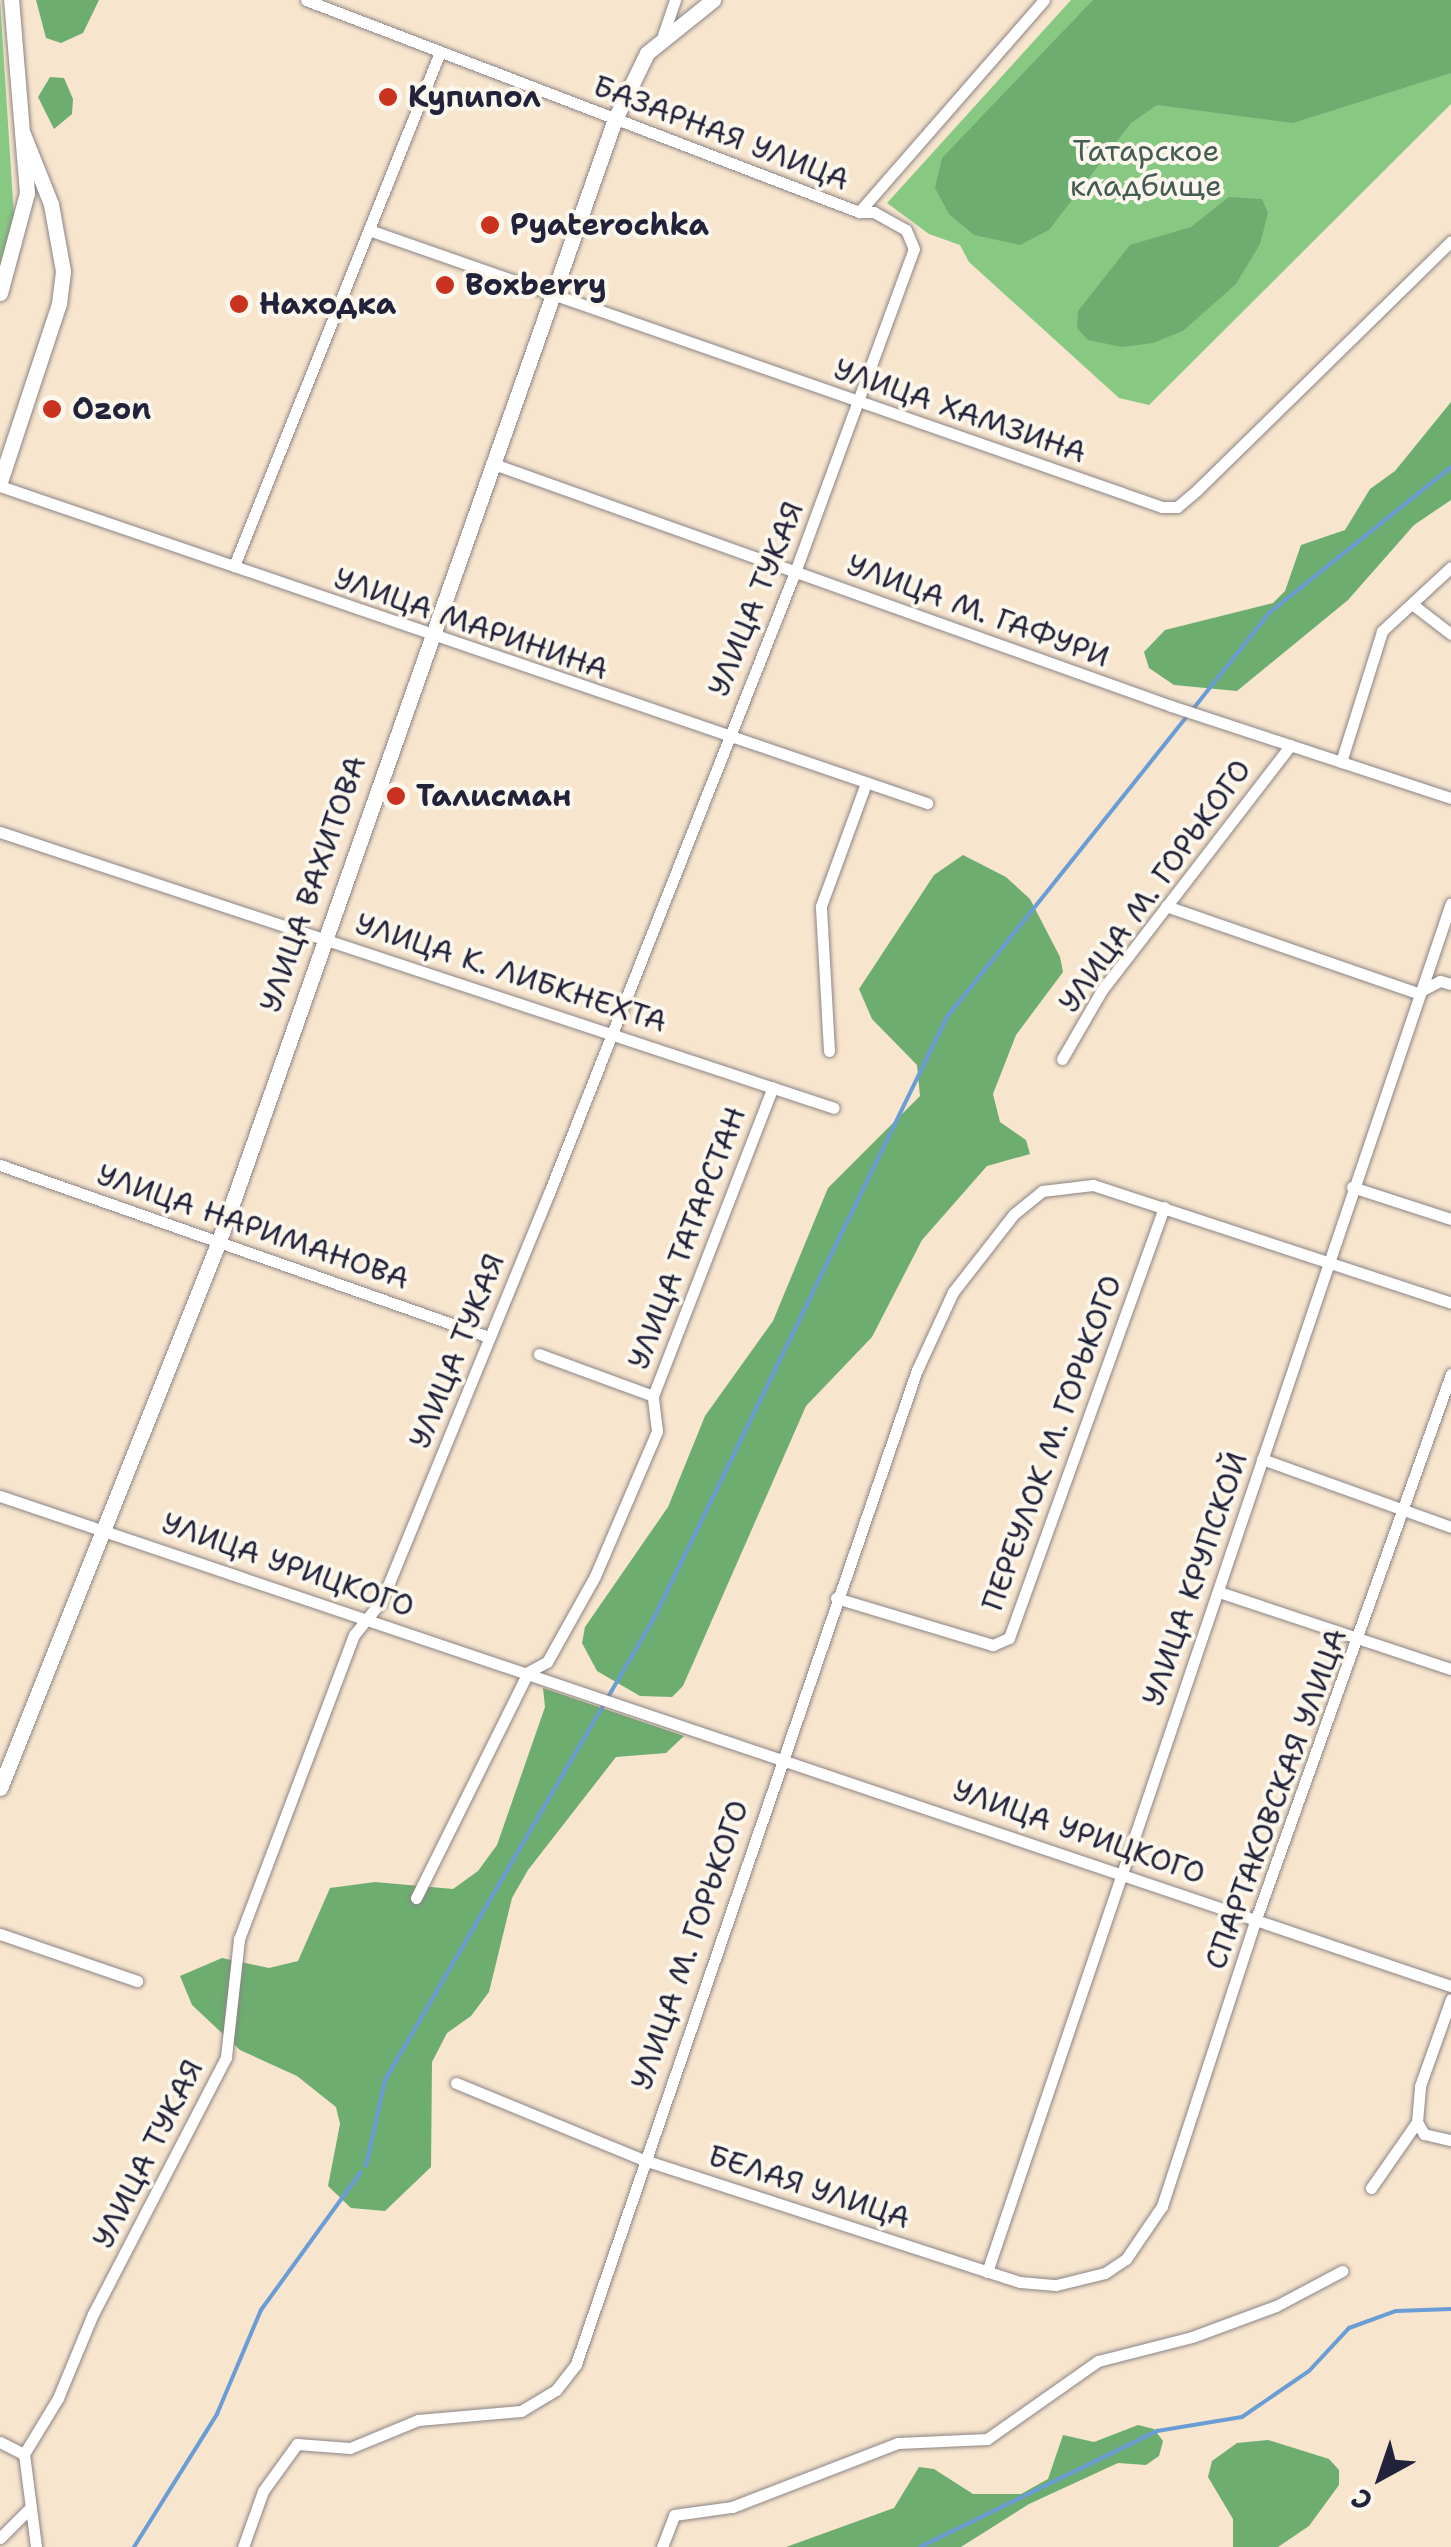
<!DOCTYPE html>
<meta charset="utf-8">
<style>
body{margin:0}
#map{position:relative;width:1451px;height:2547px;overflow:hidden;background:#f7e5ce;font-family:"Shantell Sans",sans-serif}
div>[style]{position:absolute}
.green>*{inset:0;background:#87c982}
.forest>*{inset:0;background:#6dad70}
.stream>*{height:4px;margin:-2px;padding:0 2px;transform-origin:2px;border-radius:2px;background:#6a9dd5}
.roads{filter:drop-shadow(0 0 2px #8c8484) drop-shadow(0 0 2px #8c8484)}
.street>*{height:11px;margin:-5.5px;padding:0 5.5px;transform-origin:5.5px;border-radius:5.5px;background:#fff}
.secondary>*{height:15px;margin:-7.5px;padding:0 7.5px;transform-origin:7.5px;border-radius:7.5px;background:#fff}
.dots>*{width:28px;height:28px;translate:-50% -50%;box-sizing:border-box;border:5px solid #fbf7ec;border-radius:50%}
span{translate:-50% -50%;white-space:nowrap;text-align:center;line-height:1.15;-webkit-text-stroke:8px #fbf7ec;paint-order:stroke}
.poi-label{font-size:30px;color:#22223b;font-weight:700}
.left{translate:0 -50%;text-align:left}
.street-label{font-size:30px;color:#22223b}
.park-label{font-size:30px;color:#455c54}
.north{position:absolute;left:1331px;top:2427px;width:100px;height:100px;-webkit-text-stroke:8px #fbf7ec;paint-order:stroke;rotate:220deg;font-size:28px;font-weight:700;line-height:40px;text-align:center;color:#22223b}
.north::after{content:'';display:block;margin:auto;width:35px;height:45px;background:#22223b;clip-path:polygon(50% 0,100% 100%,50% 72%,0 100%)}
</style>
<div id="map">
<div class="green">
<div style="clip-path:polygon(0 0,15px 232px,0 272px)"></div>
<div style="clip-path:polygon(1071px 0,1451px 0,1451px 104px,1149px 405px,1119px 398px,969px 262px,960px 245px,929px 234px,887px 203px)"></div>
</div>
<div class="forest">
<div style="clip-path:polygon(36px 0,99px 0,83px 33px,61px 43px,46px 38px)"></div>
<div style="clip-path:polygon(1093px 0,1451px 0,1451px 73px,1293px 123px,1157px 105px,1131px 123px,1049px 230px,1020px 245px,974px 235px,949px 214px,935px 188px,942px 158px)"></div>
<div style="clip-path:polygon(50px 77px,64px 78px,73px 99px,72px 114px,54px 129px,38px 97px)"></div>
<div style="clip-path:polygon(1229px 197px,1262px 199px,1268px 213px,1260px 244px,1236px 284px,1183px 331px,1153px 343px,1122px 347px,1088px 340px,1077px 328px,1078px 311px,1130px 245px,1191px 227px)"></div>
<div style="clip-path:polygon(1451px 402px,1451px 500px,1414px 525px,1348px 600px,1237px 691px,1174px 685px,1149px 668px,1144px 652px,1165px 630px,1273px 603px,1285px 591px,1301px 545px,1345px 530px,1370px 489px,1395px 471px)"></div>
<div style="clip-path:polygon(963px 855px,1006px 877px,1030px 899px,1060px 957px,1063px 972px,1016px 1035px,993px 1094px,1000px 1122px,1026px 1140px,1030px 1154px,987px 1166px,922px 1240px,872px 1337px,806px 1406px,683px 1686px,672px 1697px,640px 1696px,597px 1671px,582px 1643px,585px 1627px,668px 1507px,705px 1416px,773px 1321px,828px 1188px,920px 1096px,917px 1065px,872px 1019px,859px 989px,934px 875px)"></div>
<div style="clip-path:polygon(543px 1688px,684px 1736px,666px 1753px,616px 1757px,528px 1870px,512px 1898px,489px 1992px,471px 2016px,447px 2033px,432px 2062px,431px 2167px,385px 2211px,351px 2208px,328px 2186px,340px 2124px,336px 2107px,297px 2076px,240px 2050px,192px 2005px,180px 1976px,222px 1958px,269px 1968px,298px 1961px,330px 1888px,375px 1882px,453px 1889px,478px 1871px,497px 1845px,545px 1707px)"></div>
<div style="clip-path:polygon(1138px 2425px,1154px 2429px,1163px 2441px,1159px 2456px,1146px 2465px,1118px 2463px,1029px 2504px,961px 2547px,786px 2547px,894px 2508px,919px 2467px,934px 2469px,973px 2494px,1021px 2494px,1048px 2479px,1063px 2435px,1094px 2442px)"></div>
<div style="clip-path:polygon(1268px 2440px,1329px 2459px,1339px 2470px,1339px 2485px,1309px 2526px,1278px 2547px,1233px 2547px,1233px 2519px,1208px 2477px,1212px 2461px,1237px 2443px)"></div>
</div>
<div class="stream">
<div style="left:1193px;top:709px;width:122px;rotate:-51.6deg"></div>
<div style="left:1269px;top:613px;width:233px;rotate:-38.7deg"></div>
<div style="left:366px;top:2166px;width:88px;rotate:-77.5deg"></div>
<div style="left:385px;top:2080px;width:535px;rotate:-59.79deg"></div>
<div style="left:654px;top:1618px;width:669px;rotate:-64.01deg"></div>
<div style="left:947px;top:1017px;width:385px;rotate:-51.4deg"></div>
<div style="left:134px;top:2547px;width:157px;rotate:-58deg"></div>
<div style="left:217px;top:2414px;width:113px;rotate:-67.1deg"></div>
<div style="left:261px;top:2310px;width:170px;rotate:-54.1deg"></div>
<div style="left:920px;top:2547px;width:264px;rotate:-26.1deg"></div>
<div style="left:1157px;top:2431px;width:86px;rotate:-9.4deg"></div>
<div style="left:1242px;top:2417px;width:81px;rotate:-34.5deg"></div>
<div style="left:1309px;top:2371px;width:59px;rotate:-47.1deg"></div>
<div style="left:1349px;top:2328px;width:50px;rotate:-19.9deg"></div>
<div style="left:1396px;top:2311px;width:55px;rotate:-2.1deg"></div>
</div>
<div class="roads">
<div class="street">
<div style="left:663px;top:35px;width:37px;rotate:-71deg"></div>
<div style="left:859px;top:212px;width:281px;rotate:-48.9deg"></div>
<div style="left:369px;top:230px;width:840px;rotate:19.25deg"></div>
<div style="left:1162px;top:507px;width:15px"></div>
<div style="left:1177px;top:507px;width:26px;rotate:-40deg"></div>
<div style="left:1197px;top:490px;width:356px;rotate:-44.4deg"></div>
<div style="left:491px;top:463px;width:722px;rotate:19.66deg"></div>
<div style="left:1171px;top:706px;width:295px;rotate:18.2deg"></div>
<div style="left:0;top:486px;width:980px;rotate:18.88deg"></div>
<div style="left:234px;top:566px;width:554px;rotate:-68.16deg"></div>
<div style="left:1412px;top:604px;width:49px;rotate:37.6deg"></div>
<div style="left:1341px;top:762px;width:137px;rotate:-72.6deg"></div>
<div style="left:1382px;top:631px;width:94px;rotate:-42.8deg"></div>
<div style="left:0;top:832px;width:878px;rotate:18.31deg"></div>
<div style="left:1166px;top:906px;width:266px;rotate:19.1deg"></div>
<div style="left:1417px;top:993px;width:26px;rotate:-28deg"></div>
<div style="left:1440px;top:981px;width:11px;rotate:15deg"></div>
<div style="left:829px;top:1051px;width:145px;rotate:-93.2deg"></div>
<div style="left:821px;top:906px;width:131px;rotate:-69.9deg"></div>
<div style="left:1062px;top:1059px;width:80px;rotate:-59.9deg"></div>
<div style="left:1102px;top:990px;width:309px;rotate:-52.4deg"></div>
<div style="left:0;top:1165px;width:518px;rotate:19.38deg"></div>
<div style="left:1352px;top:1187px;width:104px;rotate:17.9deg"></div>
<div style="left:539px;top:1354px;width:121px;rotate:20.2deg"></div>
<div style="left:1262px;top:1459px;width:201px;rotate:19.8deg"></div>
<div style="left:0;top:1496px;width:1532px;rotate:18.66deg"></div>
<div style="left:1219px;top:1592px;width:244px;rotate:18.4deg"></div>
<div style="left:836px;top:1598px;width:164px;rotate:16.7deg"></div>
<div style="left:993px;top:1645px;width:17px;rotate:-24deg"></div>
<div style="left:1009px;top:1638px;width:458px;rotate:-70.2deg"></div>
<div style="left:416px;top:1898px;width:252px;rotate:-63.6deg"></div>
<div style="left:528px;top:1672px;width:21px;rotate:-28deg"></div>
<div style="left:547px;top:1662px;width:98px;rotate:-60.8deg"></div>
<div style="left:595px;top:1576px;width:158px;rotate:-66.8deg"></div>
<div style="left:657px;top:1431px;width:35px;rotate:-97deg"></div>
<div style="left:653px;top:1396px;width:331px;rotate:-68.8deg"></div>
<div style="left:0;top:1934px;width:145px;rotate:18.9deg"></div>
<div style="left:456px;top:2083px;width:200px;rotate:22.3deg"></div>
<div style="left:641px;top:2159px;width:398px;rotate:18deg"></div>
<div style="left:1020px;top:2282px;width:36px;rotate:5deg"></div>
<div style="left:1056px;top:2285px;width:50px;rotate:-13.8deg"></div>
<div style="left:1105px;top:2273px;width:25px;rotate:-34deg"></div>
<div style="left:1126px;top:2259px;width:64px;rotate:-55.8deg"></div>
<div style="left:1162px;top:2206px;width:302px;rotate:-71.9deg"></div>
<div style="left:1256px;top:1919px;width:579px;rotate:-70.31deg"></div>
<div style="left:1417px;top:2122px;width:14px;rotate:60deg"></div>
<div style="left:1424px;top:2134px;width:28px;rotate:13deg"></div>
<div style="left:1371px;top:2188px;width:80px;rotate:-55.1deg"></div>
<div style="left:1417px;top:2122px;width:36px;rotate:-85deg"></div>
<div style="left:1420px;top:2086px;width:92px;rotate:-70.4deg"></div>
<div style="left:987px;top:2272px;width:1445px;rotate:-71.28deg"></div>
<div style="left:0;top:2442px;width:27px;rotate:27deg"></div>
<div style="left:24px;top:2454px;width:66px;rotate:-58.7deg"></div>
<div style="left:58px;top:2398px;width:91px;rotate:-67.4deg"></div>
<div style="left:93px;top:2314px;width:289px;rotate:-62.6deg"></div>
<div style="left:226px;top:2057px;width:119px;rotate:-83.7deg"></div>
<div style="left:239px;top:1939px;width:325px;rotate:-69.3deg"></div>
<div style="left:354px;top:1635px;width:45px;rotate:-51.3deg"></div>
<div style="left:382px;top:1600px;width:440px;rotate:-67.7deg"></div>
<div style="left:549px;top:1193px;width:668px;rotate:-68.39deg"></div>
<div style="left:795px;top:572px;width:344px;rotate:-69.8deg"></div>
<div style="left:914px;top:249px;width:21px;rotate:-113deg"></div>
<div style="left:906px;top:230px;width:37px;rotate:-151deg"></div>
<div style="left:874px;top:212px;width:15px;rotate:180deg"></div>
<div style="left:859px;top:212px;width:592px;rotate:-159.03deg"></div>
<div style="left:24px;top:2454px;width:94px;rotate:82.6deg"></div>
<div style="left:0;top:2538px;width:41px;rotate:-45deg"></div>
<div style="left:243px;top:2547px;width:59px;rotate:-70.3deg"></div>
<div style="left:263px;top:2491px;width:58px;rotate:-54.1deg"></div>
<div style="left:297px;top:2444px;width:53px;rotate:4.3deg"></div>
<div style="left:350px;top:2448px;width:74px;rotate:-22.4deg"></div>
<div style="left:418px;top:2420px;width:103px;rotate:-5deg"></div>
<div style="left:521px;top:2411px;width:41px;rotate:-31deg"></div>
<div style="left:556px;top:2390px;width:33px;rotate:-52deg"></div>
<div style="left:576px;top:2364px;width:1051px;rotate:-71.07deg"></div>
<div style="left:917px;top:1370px;width:86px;rotate:-65.2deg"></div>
<div style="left:953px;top:1292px;width:99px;rotate:-52deg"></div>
<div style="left:1014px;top:1214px;width:36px;rotate:-39deg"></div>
<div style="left:1042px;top:1191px;width:51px;rotate:-6.7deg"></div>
<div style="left:1093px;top:1185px;width:377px;rotate:18.2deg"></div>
<div style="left:662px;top:2547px;width:34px;rotate:-69deg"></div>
<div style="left:674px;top:2515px;width:59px;rotate:-7.9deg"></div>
<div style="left:732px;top:2507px;width:178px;rotate:-21.1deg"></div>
<div style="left:898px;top:2443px;width:89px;rotate:-2.6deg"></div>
<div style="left:987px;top:2439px;width:136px;rotate:-35.1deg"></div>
<div style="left:1098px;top:2361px;width:97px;rotate:-14.3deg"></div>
<div style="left:1192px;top:2337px;width:90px;rotate:-20.3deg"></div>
<div style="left:1276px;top:2306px;width:75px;rotate:-27.9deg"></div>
</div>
<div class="secondary">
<div style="left:0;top:293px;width:104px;rotate:-74.9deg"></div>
<div style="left:27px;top:193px;width:194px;rotate:-94.7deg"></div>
<div style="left:0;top:482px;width:188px;rotate:-71.7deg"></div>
<div style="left:59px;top:304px;width:33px;rotate:-83deg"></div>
<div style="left:63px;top:271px;width:68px;rotate:-100.2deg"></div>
<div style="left:51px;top:204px;width:75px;rotate:-111.8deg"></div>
<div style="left:0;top:1788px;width:589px;rotate:-68.18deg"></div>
<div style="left:219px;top:1241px;width:1190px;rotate:-70.56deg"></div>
<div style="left:615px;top:119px;width:73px;rotate:-64.1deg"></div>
<div style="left:647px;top:53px;width:85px;rotate:-38.8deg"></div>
</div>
</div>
<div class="dots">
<div style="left:388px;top:97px;background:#c8321e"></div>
<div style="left:490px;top:225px;background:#c8321e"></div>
<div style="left:445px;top:285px;background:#c8321e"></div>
<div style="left:239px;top:304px;background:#c8321e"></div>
<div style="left:52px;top:409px;background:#c8321e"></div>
<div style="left:396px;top:796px;background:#c8321e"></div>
</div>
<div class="poi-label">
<span class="left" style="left:408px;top:97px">Купипол</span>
<span class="left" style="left:510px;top:225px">Pyaterochka</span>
<span class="left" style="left:465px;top:285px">Boxberry</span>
<span class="left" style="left:259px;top:304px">Находка</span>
<span class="left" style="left:72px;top:409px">Ozon</span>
<span class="left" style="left:416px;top:796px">Талисман</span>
</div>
<div class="street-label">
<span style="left:721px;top:133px;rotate:21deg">БАЗАРНАЯ УЛИЦА</span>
<span style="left:960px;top:411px;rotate:19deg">УЛИЦА ХАМЗИНА</span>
<span style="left:756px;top:599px;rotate:-68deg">УЛИЦА ТУКАЯ</span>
<span style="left:978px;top:611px;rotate:20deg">УЛИЦА М. ГАФУРИ</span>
<span style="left:471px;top:624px;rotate:19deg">УЛИЦА МАРИНИНА</span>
<span style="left:313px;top:884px;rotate:-71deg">УЛИЦА ВАХИТОВА</span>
<span style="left:1155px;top:886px;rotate:-54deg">УЛИЦА М. ГОРЬКОГО</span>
<span style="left:511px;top:973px;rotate:18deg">УЛИЦА К. ЛИБКНЕХТА</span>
<span style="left:253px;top:1227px;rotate:19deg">УЛИЦА НАРИМАНОВА</span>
<span style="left:687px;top:1238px;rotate:-69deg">УЛИЦА ТАТАРСТАН</span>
<span style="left:457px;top:1351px;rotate:-68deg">УЛИЦА ТУКАЯ</span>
<span style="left:1052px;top:1443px;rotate:-70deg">ПЕРЕУЛОК М. ГОРЬКОГО</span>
<span style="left:288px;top:1565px;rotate:19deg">УЛИЦА УРИЦКОГО</span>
<span style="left:1195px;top:1579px;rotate:-71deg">УЛИЦА КРУПСКОЙ</span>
<span style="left:1276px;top:1799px;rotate:-70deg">СПАРТАКОВСКАЯ УЛИЦА</span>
<span style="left:1079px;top:1832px;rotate:19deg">УЛИЦА УРИЦКОГО</span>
<span style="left:690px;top:1945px;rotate:-71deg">УЛИЦА М. ГОРЬКОГО</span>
<span style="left:148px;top:2154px;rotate:-63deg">УЛИЦА ТУКАЯ</span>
<span style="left:809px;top:2187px;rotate:18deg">БЕЛАЯ УЛИЦА</span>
</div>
<div class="park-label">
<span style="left:1146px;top:168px">Татарское<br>кладбище</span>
</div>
<div class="north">С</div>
</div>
